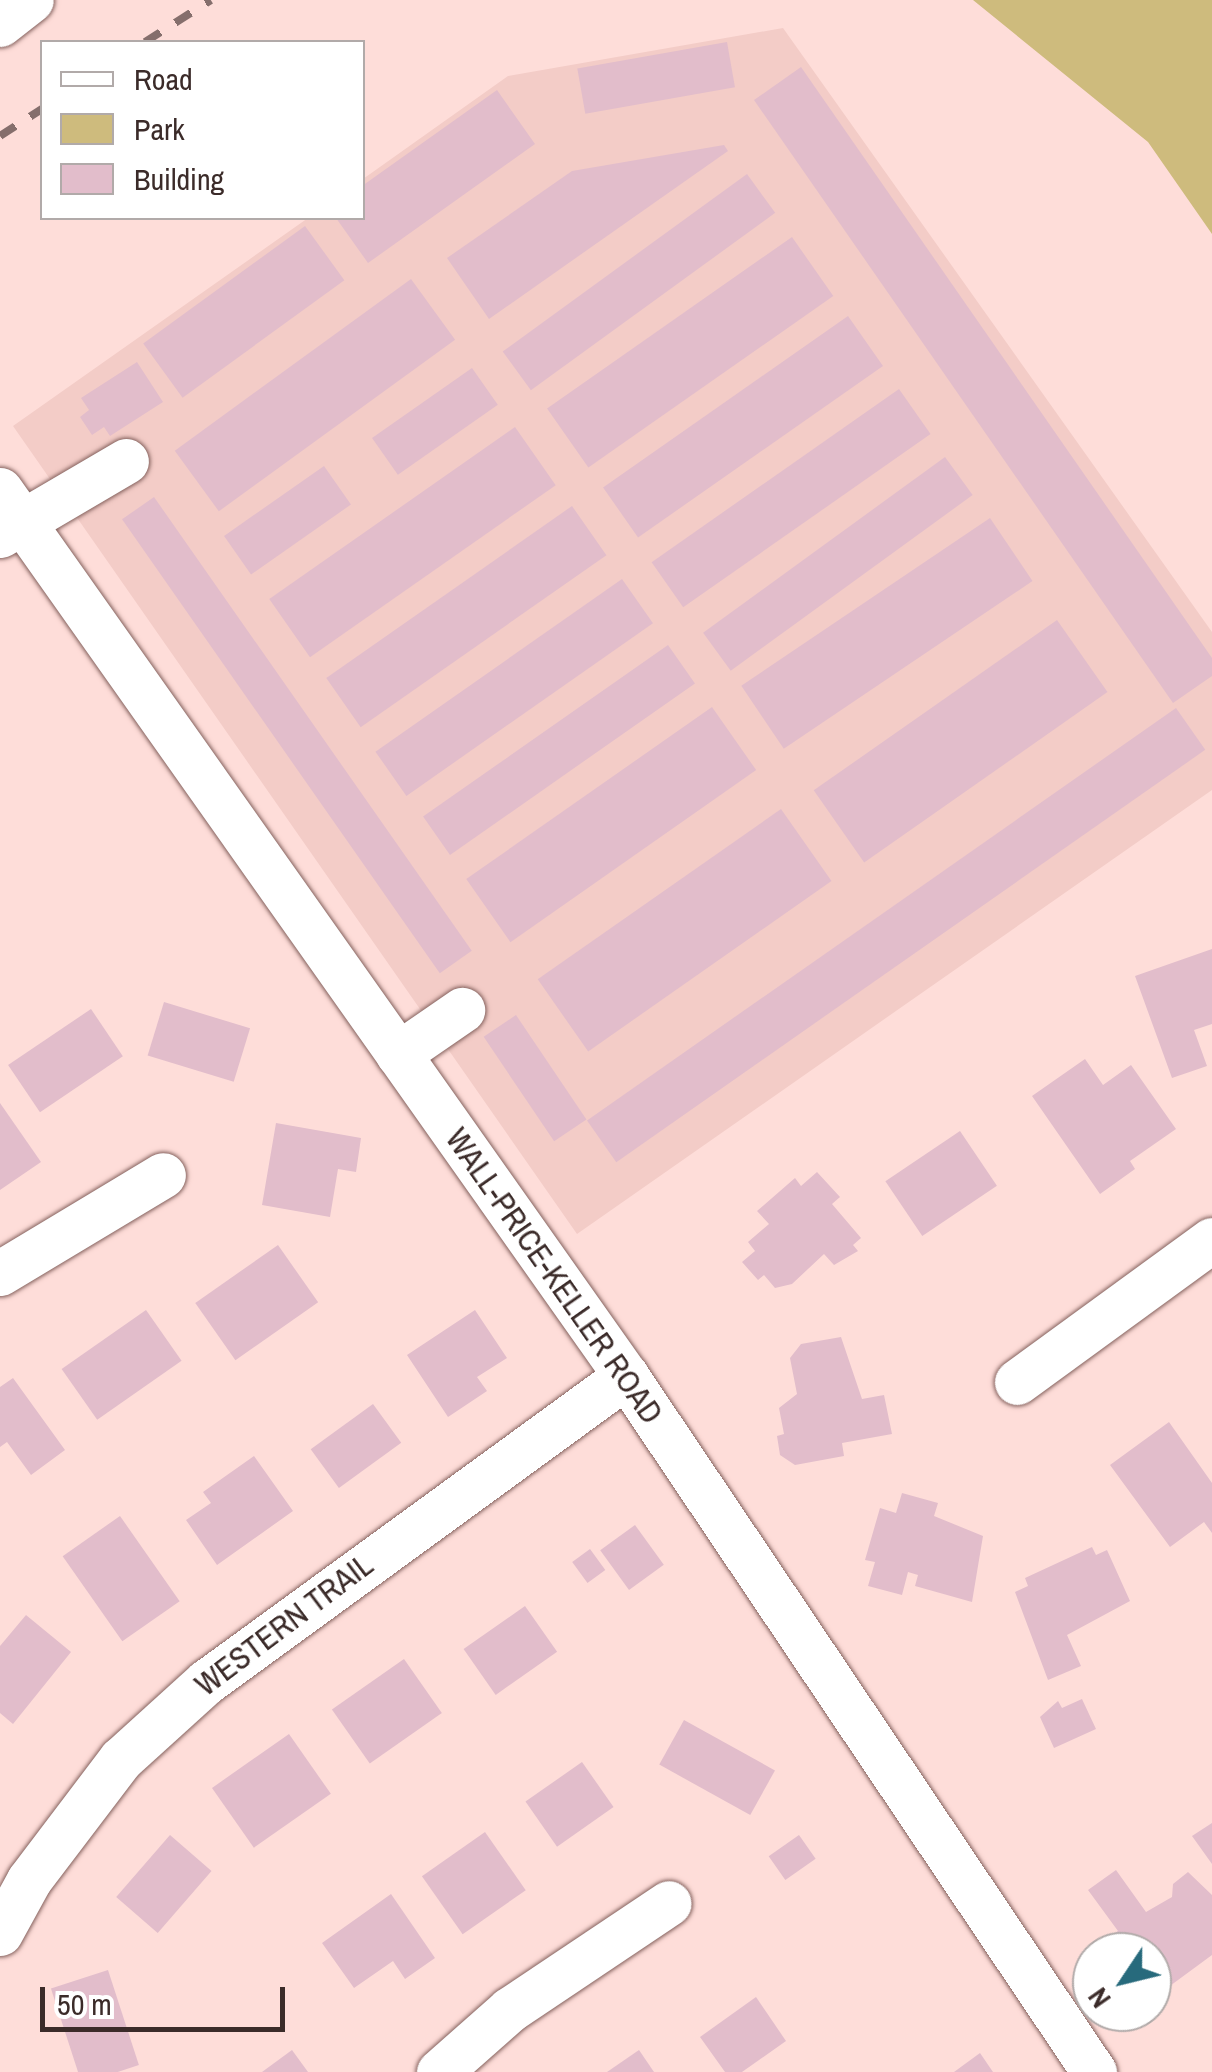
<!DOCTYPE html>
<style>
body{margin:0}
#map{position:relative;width:1212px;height:2072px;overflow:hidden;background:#feddd9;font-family:"Archivo Narrow",sans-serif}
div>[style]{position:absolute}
.built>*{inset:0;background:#f3ccc7}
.green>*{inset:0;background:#cebb7d}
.building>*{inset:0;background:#e2bdcb;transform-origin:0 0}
.roads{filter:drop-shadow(0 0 2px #84615d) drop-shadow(0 0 2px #84615d)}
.minor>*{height:45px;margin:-22.5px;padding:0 22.5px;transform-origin:22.5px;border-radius:22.5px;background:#fff}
.rail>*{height:8px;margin-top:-4px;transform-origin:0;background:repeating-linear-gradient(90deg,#856e6c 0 18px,transparent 0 36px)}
span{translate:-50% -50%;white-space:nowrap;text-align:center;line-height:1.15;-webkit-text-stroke:8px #fff;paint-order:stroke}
.street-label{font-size:32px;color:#3b2b29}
.legend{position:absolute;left:40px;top:40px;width:325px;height:180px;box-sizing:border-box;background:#fff;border:2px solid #b1aaa9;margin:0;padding:12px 18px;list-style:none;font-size:30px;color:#3b2b29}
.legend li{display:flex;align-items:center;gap:20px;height:50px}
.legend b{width:50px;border:2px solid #b1aaa9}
.north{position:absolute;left:1072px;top:1932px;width:100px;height:100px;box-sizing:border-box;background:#fff;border:2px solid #b1aaa9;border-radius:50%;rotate:235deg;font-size:28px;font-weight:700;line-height:40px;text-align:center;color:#3b2b29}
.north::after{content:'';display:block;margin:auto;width:35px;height:45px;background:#276a7c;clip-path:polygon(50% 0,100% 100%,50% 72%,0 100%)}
.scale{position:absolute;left:40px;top:1987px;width:245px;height:45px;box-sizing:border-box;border:5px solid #3b2b29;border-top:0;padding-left:12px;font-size:30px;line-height:35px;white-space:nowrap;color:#3b2b29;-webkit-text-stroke:8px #fff;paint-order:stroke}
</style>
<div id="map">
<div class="built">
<div style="clip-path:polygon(783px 28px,1212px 632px,1212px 790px,577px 1234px,13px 426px,308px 218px,362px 218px,363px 179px,508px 76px)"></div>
</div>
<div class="green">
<div style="clip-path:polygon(973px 0,1212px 0,1212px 234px,1148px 142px)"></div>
</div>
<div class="building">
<div style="left:727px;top:42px;width:46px;height:152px;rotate:80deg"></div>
<div style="clip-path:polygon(801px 67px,1212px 658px,1212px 676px,1173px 703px,754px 100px)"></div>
<div style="clip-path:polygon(497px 90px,535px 144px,368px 263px,336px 218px,362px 218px,362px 186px)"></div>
<div style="clip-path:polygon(724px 145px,728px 151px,489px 319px,447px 258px,572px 171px)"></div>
<div style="left:747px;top:174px;width:48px;height:302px;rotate:54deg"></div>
<div style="left:305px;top:226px;width:67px;height:200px;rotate:54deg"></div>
<div style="left:792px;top:237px;width:72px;height:299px;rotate:55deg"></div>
<div style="left:411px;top:279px;width:75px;height:292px;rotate:54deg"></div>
<div style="left:848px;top:316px;width:61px;height:299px;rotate:55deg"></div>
<div style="clip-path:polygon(137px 362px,163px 402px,110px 436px,104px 427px,92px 435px,80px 417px,89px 410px,81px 398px)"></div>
<div style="left:472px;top:368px;width:45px;height:122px;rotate:55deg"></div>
<div style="left:899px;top:389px;width:55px;height:302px;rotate:55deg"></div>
<div style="left:515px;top:427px;width:71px;height:300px;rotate:55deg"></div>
<div style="left:945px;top:457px;width:47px;height:299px;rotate:54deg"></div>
<div style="left:324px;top:466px;width:47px;height:122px;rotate:55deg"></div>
<div style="left:154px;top:497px;width:554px;height:39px;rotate:55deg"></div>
<div style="left:572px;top:506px;width:60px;height:300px;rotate:55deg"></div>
<div style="left:990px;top:518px;width:76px;height:300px;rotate:56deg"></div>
<div style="left:622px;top:579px;width:54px;height:301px;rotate:55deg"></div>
<div style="left:1057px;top:620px;width:88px;height:297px;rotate:55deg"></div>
<div style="left:668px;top:645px;width:47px;height:299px;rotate:55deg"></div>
<div style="left:712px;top:707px;width:77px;height:300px;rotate:55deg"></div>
<div style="left:1176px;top:708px;width:51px;height:719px;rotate:55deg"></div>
<div style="left:781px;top:809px;width:88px;height:297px;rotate:55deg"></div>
<div style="clip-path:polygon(1212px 949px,1212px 1024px,1194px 1030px,1207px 1066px,1172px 1078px,1135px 976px)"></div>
<div style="left:164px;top:1002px;width:90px;height:56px;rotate:17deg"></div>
<div style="left:91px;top:1009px;width:57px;height:100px;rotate:56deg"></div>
<div style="left:516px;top:1015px;width:126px;height:39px;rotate:56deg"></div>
<div style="clip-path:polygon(1085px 1059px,1103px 1085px,1131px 1065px,1176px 1129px,1130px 1161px,1135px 1169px,1100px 1194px,1032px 1096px)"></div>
<div style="clip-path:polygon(0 1103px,41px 1162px,0 1190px)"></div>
<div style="clip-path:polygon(276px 1123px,361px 1138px,356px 1172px,338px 1169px,330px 1217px,262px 1205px)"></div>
<div style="left:960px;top:1131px;width:66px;height:90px;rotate:56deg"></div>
<div style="clip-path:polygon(817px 1172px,840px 1197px,832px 1204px,861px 1238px,853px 1245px,858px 1251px,834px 1265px,824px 1254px,792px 1284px,775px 1288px,764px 1275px,758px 1280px,742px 1262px,755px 1251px,748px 1242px,769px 1224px,757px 1211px,795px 1178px,801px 1186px)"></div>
<div style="left:278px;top:1245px;width:70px;height:101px;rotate:55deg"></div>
<div style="left:146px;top:1310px;width:62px;height:103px;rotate:55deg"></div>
<div style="clip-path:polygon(475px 1310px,507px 1358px,477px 1377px,487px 1391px,448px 1417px,407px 1355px)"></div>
<div style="clip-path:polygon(841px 1337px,862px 1399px,884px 1395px,892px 1434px,842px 1443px,844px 1456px,795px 1465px,780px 1455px,777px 1436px,784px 1434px,779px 1408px,797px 1394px,790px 1358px,801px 1344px)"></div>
<div style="clip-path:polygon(13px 1378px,65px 1450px,31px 1475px,7px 1442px,0 1447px,0 1387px)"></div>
<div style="left:373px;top:1404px;width:48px;height:77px;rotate:54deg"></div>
<div style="clip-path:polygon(1169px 1422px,1212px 1483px,1212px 1533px,1204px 1522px,1170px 1547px,1110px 1465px)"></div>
<div style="clip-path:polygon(254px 1456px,293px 1511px,217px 1565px,186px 1520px,211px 1503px,203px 1492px)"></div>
<div style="clip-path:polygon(902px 1493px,938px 1503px,934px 1516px,983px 1536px,972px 1602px,915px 1586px,918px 1575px,908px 1572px,902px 1595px,868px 1586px,875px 1562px,865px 1560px,880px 1508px,896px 1513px)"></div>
<div style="left:120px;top:1516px;width:104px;height:70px;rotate:55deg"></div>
<div style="left:635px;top:1525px;width:49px;height:43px;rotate:54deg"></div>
<div style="clip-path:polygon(1092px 1547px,1096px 1555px,1107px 1550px,1130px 1601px,1067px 1635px,1081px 1666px,1048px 1680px,1015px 1592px,1028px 1586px,1025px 1578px)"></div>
<div style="left:590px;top:1549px;width:26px;height:22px;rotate:54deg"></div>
<div style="left:525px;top:1606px;width:56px;height:75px;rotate:55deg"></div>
<div style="clip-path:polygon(26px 1615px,71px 1652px,13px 1724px,0 1713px,0 1646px)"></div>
<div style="left:404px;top:1659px;width:66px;height:88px;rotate:55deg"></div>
<div style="clip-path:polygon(1082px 1699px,1096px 1729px,1054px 1748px,1040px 1717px,1058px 1701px,1062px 1708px)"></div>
<div style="left:684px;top:1720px;width:104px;height:51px;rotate:29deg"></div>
<div style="left:289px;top:1734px;width:73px;height:94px;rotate:55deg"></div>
<div style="left:582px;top:1762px;width:55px;height:69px;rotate:55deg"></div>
<div style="clip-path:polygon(1212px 1823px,1212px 1864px,1192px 1836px)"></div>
<div style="left:485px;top:1832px;width:71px;height:77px;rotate:55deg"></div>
<div style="left:170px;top:1835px;width:55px;height:82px;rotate:41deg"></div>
<div style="left:799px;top:1835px;width:29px;height:37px;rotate:55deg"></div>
<div style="clip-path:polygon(1116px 1870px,1146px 1912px,1172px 1897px,1173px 1884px,1188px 1872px,1212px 1895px,1212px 1955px,1159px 1994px,1152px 1985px,1152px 1952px,1124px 1952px,1112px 1935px,1118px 1931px,1088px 1890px)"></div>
<div style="clip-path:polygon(391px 1894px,435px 1958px,405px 1979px,393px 1961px,354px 1988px,322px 1943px)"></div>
<div style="left:108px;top:1970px;width:100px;height:60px;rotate:72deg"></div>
<div style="clip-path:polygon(756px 1997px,786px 2041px,742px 2072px,725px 2072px,700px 2037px)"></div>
<div style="clip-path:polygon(292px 2050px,308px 2072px,262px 2072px)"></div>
<div style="clip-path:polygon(639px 2050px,654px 2072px,607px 2072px)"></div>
<div style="clip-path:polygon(980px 2053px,993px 2072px,954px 2072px)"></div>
</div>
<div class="roads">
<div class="minor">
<div style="left:0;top:24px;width:39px;rotate:-38deg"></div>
<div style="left:0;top:490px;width:1085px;rotate:54.76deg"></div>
<div style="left:626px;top:1376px;width:839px;rotate:56.08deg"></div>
<div style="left:0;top:535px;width:146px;rotate:-30.4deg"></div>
<div style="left:398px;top:1054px;width:78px;rotate:-34.5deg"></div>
<div style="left:0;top:1273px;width:190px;rotate:-31deg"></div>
<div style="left:1017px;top:1382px;width:241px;rotate:-36.1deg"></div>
<div style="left:0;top:1933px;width:60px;rotate:-61.3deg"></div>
<div style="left:29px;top:1880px;width:152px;rotate:-52.8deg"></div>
<div style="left:121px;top:1759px;width:115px;rotate:-42.2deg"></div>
<div style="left:206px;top:1682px;width:520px;rotate:-36.08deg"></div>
<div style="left:439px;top:2072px;width:94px;rotate:-41.5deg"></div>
<div style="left:509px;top:2010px;width:192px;rotate:-33.8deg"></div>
</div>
</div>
<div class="rail">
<div style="left:145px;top:42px;width:78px;rotate:-32.5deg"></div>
<div style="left:0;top:136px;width:50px;rotate:-32.7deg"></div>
</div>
<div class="street-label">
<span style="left:554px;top:1276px;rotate:55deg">WALL-PRICE-KELLER ROAD</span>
<span style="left:284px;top:1625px;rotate:-37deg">WESTERN TRAIL</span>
</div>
<ul class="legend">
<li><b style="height:12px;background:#fff"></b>Road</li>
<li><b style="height:28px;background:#cebb7d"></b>Park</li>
<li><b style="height:28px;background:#e2bdcb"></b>Building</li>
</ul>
<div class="north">N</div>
<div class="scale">50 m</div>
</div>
